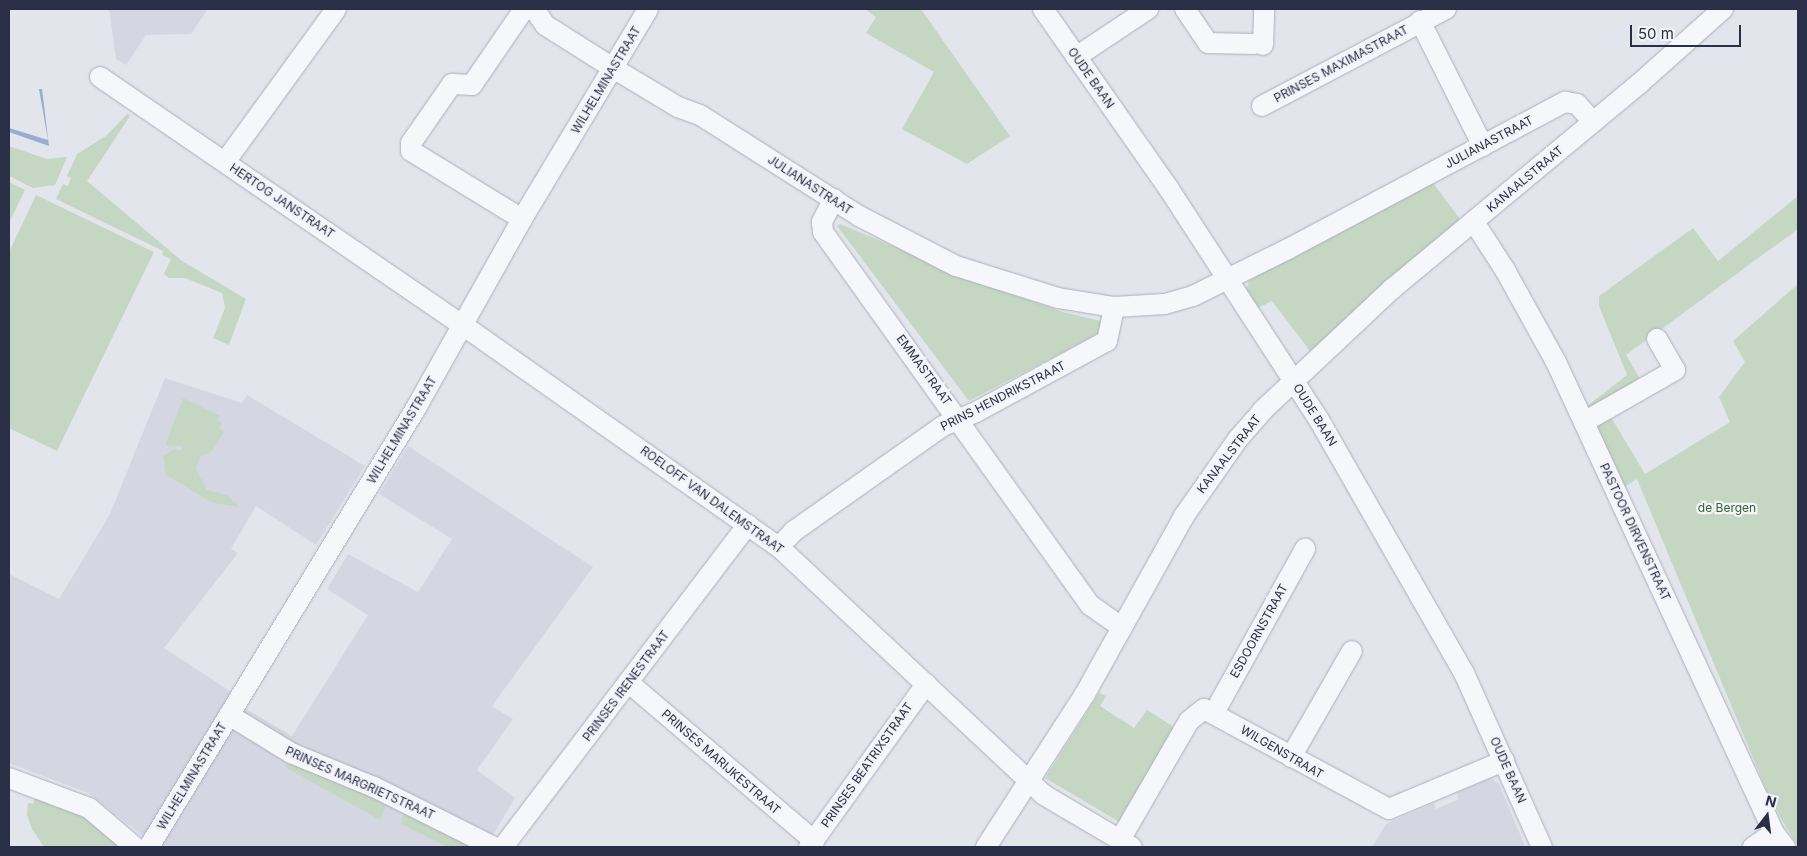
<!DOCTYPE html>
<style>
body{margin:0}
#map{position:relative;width:1807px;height:856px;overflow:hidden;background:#e3e5ec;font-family:Inter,sans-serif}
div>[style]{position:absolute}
.built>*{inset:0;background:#d4d7e2}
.green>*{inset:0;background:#c5d7c3}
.water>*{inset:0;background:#9aacd0}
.roads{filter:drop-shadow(0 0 1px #abaeba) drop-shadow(0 0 1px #abaeba)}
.minor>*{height:20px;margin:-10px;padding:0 10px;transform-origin:10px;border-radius:10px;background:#f6f7fa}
span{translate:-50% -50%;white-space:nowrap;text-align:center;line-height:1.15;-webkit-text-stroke:4.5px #f3f4f9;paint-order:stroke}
.street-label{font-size:12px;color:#282f47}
.park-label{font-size:12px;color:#366434}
.frame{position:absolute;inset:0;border:10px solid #282f47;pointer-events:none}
.north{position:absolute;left:1742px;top:791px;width:50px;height:50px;-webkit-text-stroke:4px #f3f4f9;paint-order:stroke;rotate:15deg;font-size:14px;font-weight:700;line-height:20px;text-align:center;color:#282f47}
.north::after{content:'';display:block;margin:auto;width:18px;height:22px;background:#282f47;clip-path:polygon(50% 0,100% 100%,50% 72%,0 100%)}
.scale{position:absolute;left:1630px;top:25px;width:111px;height:22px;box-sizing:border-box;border:2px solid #282f47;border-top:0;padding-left:6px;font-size:15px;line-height:18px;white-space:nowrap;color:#282f47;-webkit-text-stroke:4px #f3f4f9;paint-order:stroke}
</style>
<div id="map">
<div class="built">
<div style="clip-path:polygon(109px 9px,208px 9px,191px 34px,146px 35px,126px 65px,116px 59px)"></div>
<div style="clip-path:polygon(165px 378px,242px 403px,247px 395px,365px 466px,316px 545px,256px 506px,231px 549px,238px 553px,164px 648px,233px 693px,248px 710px,292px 736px,368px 615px,327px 589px,348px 554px,418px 592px,452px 539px,379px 494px,408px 446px,593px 567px,492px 706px,513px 719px,477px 770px,515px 798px,486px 847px,157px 847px,88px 793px,9px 763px,9px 574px,59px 599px,110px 514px)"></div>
<div style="clip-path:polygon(1491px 778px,1499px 784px,1525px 846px,1372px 847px,1386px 824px,1434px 803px,1436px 809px,1459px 799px,1457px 793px)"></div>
</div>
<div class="green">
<div style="clip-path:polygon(865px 9px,921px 9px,1010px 136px,967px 164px,902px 129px,934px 72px,866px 33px,876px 17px)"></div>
<div style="clip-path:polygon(128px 113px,130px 116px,87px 181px,182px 261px,246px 299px,229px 345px,213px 338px,225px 308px,222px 293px,185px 278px,169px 278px,164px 274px,171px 259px,162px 255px,163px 251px,56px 199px,63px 184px,68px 186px,71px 178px,67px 176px,77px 154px,106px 136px)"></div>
<div style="clip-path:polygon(9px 146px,47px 159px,67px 157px,55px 185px,33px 188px,9px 176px)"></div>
<div style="clip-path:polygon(9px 182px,25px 190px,9px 223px)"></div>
<div style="clip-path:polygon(1433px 183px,1460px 219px,1310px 351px,1272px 301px,1258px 308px,1246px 290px,1249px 281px,1264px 271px)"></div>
<div style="clip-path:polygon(36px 195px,154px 252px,57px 451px,9px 428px,9px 252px)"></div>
<div style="clip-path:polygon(1798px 196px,1798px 229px,1626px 355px,1645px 387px,1608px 412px,1645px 474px,1730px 422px,1719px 397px,1745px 362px,1733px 341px,1798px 284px,1798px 847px,1771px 801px,1637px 479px,1624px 487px,1586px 407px,1627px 375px,1599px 306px,1599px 296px,1693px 228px,1718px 261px)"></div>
<div style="clip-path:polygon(840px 224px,986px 285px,1063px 312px,1101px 321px,1101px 326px,1098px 333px,1071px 348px,969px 401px,837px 226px)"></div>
<div style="clip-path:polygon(183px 398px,220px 416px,217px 420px,222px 423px,219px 428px,224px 432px,212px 451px,200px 457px,196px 469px,207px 490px,227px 495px,240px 507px,213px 503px,166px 475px,163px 456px,175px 449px,182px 450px,182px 446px,167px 446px,166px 443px)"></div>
<div style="clip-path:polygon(1099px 693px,1106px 696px,1100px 706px,1134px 728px,1147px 710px,1177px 729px,1121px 823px,1045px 778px)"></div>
<div style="clip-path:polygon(290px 759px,388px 802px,380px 820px,285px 767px)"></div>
<div style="clip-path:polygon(36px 796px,75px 809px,119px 847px,44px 847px,32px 829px,27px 815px,28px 803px,33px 804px)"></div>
<div style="clip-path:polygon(404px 809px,482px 847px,447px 847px,401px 824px)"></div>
</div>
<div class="water">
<div style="clip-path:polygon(39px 89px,42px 89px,49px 146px,9px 132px,9px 128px,48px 140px)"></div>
</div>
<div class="roads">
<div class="minor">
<div style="left:534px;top:9px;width:19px;rotate:55deg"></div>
<div style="left:545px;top:25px;width:80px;rotate:32.3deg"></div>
<div style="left:613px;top:68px;width:76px;rotate:31deg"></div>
<div style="left:678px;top:107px;width:23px;rotate:20deg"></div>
<div style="left:700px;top:115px;width:188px;rotate:32.4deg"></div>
<div style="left:859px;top:216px;width:109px;rotate:27.3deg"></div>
<div style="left:956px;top:266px;width:107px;rotate:17.4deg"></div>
<div style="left:1058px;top:298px;width:57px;rotate:9.1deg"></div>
<div style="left:1114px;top:307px;width:51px;rotate:-3.4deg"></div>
<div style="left:1165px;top:304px;width:29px;rotate:-16deg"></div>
<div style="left:1193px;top:296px;width:106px;rotate:-26.3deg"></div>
<div style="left:1288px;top:249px;width:314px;rotate:-28deg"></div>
<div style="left:1565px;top:102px;width:12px;rotate:9deg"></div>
<div style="left:1577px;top:104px;width:24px;rotate:48deg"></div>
<div style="left:1043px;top:9px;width:220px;rotate:55deg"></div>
<div style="left:1169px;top:189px;width:275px;rotate:57deg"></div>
<div style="left:1319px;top:420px;width:292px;rotate:60.2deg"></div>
<div style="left:1464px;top:673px;width:191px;rotate:65.9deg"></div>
<div style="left:1185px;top:9px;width:41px;rotate:55.9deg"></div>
<div style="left:1208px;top:43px;width:47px;rotate:1.2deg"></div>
<div style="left:1420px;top:21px;width:140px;rotate:63.3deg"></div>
<div style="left:1263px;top:45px;width:36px;rotate:-88deg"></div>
<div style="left:1076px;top:57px;width:87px;rotate:-33.7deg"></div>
<div style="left:100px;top:77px;width:441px;rotate:34.4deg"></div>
<div style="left:464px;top:326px;width:385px;rotate:35.1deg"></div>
<div style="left:779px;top:547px;width:363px;rotate:43.1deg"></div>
<div style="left:1044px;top:795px;width:102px;rotate:30.6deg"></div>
<div style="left:1262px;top:106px;width:208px;rotate:-27.8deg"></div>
<div style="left:225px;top:162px;width:189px;rotate:-54deg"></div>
<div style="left:834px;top:199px;width:26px;rotate:118deg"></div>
<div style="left:822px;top:222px;width:10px;rotate:84deg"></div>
<div style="left:823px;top:232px;width:459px;rotate:54.4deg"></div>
<div style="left:1090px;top:605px;width:39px;rotate:35deg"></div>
<div style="left:522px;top:219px;width:130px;rotate:-148.5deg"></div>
<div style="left:411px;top:151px;width:8px;rotate:-90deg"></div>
<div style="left:411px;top:143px;width:72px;rotate:-55.2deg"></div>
<div style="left:452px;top:84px;width:20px;rotate:3deg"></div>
<div style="left:472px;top:85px;width:92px;rotate:-55.6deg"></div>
<div style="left:1474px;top:222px;width:57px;rotate:57.1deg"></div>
<div style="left:1505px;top:270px;width:105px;rotate:61deg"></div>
<div style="left:1556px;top:362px;width:519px;rotate:65.16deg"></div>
<div style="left:1774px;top:833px;width:18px;rotate:52deg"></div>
<div style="left:1584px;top:422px;width:105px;rotate:-29.7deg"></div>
<div style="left:1675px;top:370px;width:36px;rotate:-120deg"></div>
<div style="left:779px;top:547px;width:22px;rotate:-47deg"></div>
<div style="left:794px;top:531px;width:182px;rotate:-35.2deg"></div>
<div style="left:943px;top:426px;width:36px;rotate:-23deg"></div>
<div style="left:976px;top:412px;width:149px;rotate:-28.5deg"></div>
<div style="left:1107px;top:341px;width:35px;rotate:-78deg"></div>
<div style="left:628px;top:682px;width:245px;rotate:40.5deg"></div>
<div style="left:1214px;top:713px;width:188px;rotate:-61deg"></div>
<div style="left:229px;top:715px;width:73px;rotate:31.5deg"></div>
<div style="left:291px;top:753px;width:90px;rotate:22.3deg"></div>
<div style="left:374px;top:787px;width:134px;rotate:26.6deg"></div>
<div style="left:1291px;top:757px;width:122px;rotate:-60.1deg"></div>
<div style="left:9px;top:778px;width:85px;rotate:20.6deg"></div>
<div style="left:89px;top:808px;width:60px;rotate:40.3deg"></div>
<div style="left:1120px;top:840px;width:138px;rotate:-59.9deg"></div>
<div style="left:1189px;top:721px;width:19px;rotate:-39deg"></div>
<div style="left:1204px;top:709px;width:210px;rotate:28.4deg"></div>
<div style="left:1389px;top:809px;width:125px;rotate:-22.7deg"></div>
<div style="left:149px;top:847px;width:514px;rotate:-58.69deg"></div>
<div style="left:416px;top:408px;width:217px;rotate:-60.7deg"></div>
<div style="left:522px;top:219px;width:245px;rotate:-59deg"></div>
<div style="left:503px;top:847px;width:405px;rotate:-52.8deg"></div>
<div style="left:809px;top:847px;width:201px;rotate:-54.3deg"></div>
<div style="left:986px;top:847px;width:182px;rotate:-57.1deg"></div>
<div style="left:1085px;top:694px;width:204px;rotate:-60.9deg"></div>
<div style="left:1184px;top:516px;width:94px;rotate:-55deg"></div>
<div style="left:1238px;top:439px;width:38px;rotate:-49deg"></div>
<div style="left:1263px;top:410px;width:177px;rotate:-43.2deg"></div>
<div style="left:1392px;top:289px;width:321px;rotate:-39.7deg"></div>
<div style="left:1639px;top:84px;width:113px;rotate:-41.8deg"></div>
<div style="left:1753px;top:847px;width:25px;rotate:-34deg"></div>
</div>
</div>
<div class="street-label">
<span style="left:1341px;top:64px;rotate:-28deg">PRINSES MAXIMASTRAAT</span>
<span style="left:1091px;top:78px;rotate:55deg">OUDE BAAN</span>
<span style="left:606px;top:80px;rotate:-59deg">WILHELMINASTRAAT</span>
<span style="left:1489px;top:142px;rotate:-28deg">JULIANASTRAAT</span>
<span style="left:1525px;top:179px;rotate:-40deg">KANAALSTRAAT</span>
<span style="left:810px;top:185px;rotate:33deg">JULIANASTRAAT</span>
<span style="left:282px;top:201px;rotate:34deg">HERTOG JANSTRAAT</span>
<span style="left:924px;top:370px;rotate:54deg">EMMASTRAAT</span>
<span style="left:1003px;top:396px;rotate:-27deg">PRINS HENDRIKSTRAAT</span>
<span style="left:1315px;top:415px;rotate:58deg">OUDE BAAN</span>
<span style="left:402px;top:430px;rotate:-59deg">WILHELMINASTRAAT</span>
<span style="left:1229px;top:454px;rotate:-52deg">KANAALSTRAAT</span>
<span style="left:712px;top:500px;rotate:36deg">ROELOFF VAN DALEMSTRAAT</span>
<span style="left:1635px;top:532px;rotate:65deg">PASTOOR DIRVENSTRAAT</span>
<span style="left:1259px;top:631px;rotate:-61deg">ESDOORNSTRAAT</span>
<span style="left:626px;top:686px;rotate:-53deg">PRINSES IRENESTRAAT</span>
<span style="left:1282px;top:752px;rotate:30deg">WILGENSTRAAT</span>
<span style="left:721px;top:762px;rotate:41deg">PRINSES MARIJKESTRAAT</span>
<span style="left:867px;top:765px;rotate:-55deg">PRINSES BEATRIXSTRAAT</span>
<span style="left:1508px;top:770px;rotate:66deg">OUDE BAAN</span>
<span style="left:192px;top:776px;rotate:-59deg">WILHELMINASTRAAT</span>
<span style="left:360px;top:783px;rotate:24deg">PRINSES MARGRIETSTRAAT</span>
</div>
<div class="park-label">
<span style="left:1727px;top:508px">de Bergen</span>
</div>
<div class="frame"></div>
<div class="north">N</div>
<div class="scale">50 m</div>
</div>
